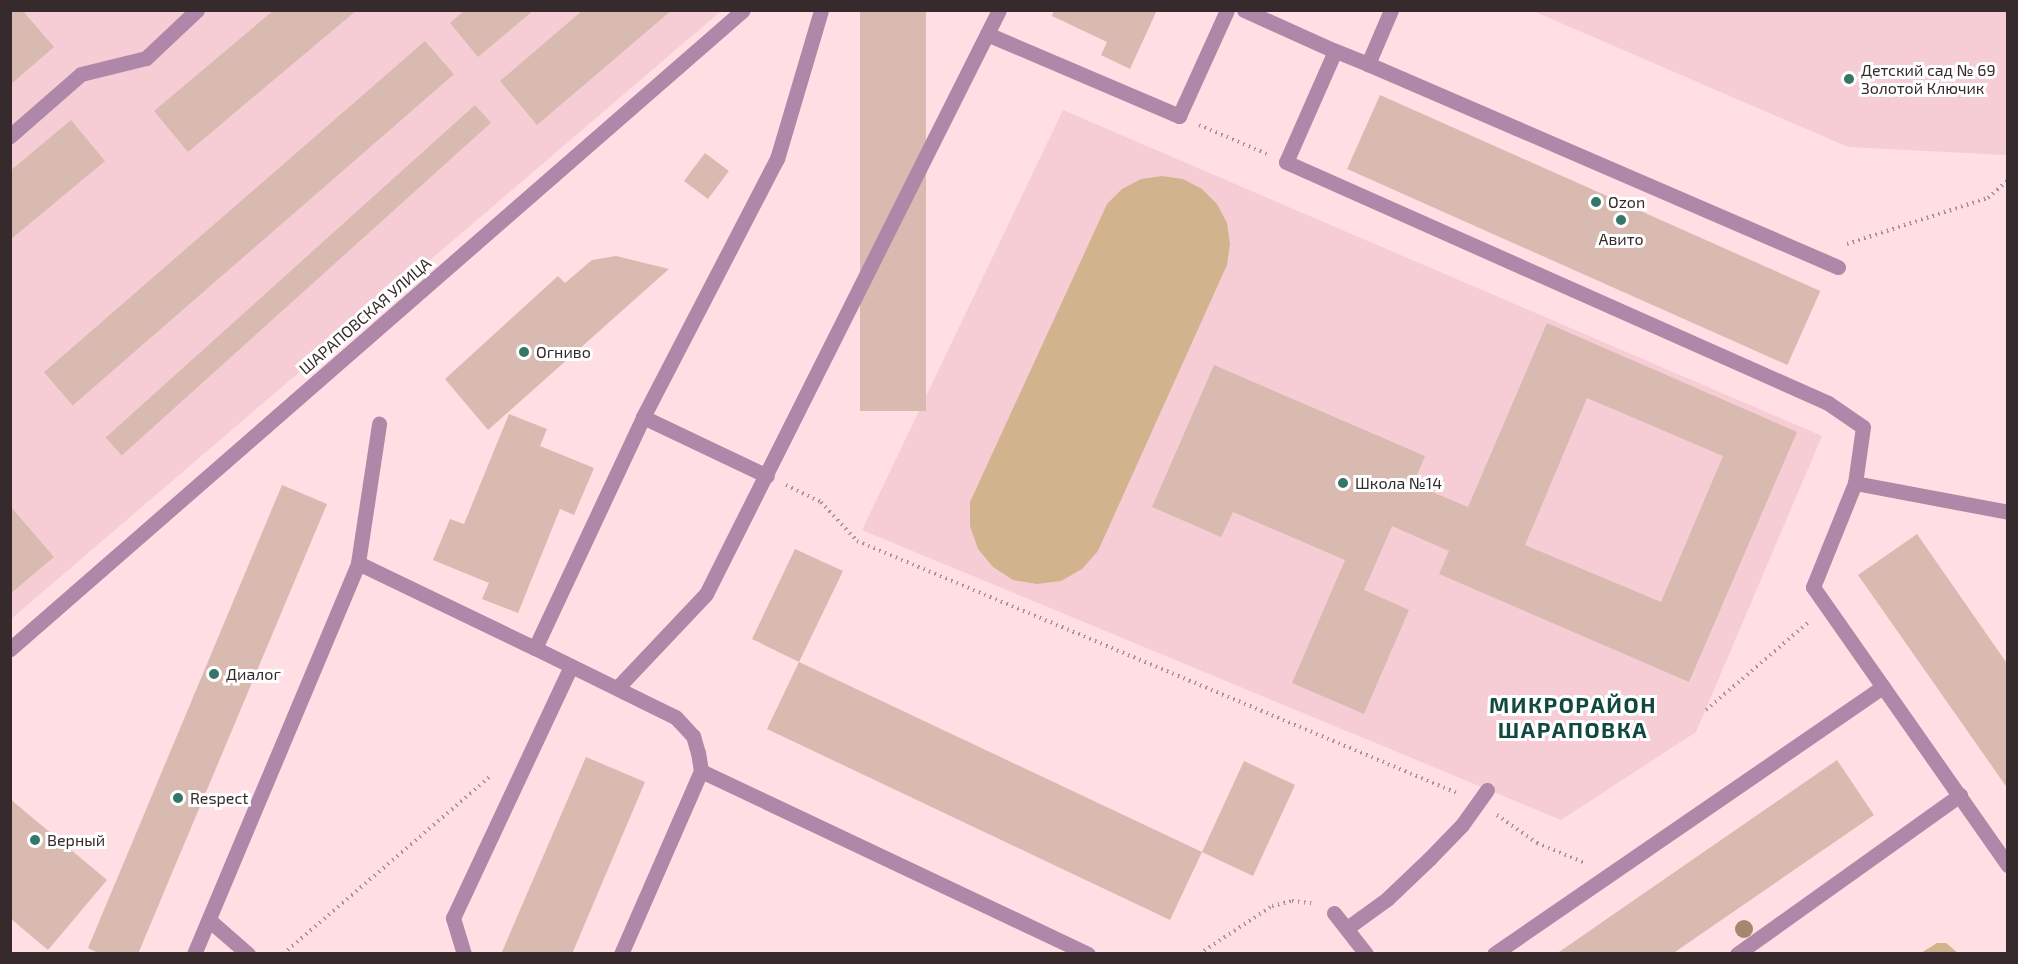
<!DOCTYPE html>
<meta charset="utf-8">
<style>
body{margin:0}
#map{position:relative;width:2018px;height:964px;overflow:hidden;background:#ffdee4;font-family:"Exo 2",sans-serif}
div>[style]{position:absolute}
.built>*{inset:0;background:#f6cdd5}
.green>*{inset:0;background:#d1b48e}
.building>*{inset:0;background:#d8bab0;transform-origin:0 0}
.path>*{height:4px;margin-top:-2px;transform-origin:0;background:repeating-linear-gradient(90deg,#a99195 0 1.5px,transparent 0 6px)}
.minor>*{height:15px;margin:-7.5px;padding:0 7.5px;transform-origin:7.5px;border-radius:7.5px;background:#af87a8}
.trees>*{width:18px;height:18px;margin:-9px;border-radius:50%;background:#a5866f}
.dots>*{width:16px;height:16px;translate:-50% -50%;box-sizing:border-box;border:3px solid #fff;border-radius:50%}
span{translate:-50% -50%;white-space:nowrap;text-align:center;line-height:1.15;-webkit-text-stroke:6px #fff;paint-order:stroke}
.poi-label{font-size:16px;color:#362a2c}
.left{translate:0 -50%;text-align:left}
.street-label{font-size:16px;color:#362a2c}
.district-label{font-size:22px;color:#12493e;font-weight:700;letter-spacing:1.5px}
.frame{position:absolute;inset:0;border:12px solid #362a2c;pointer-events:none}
</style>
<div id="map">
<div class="built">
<div style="clip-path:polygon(11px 11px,721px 11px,11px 619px)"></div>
<div style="clip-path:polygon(1533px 11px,2007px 11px,2007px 155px,1848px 147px)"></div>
<div style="clip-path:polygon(1063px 110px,1822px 436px,1696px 732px,1561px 820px,862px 530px)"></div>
</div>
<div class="green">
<div style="clip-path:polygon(1162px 176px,1183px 179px,1202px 189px,1217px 204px,1227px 223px,1230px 244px,1227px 265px,1098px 551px,1082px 569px,1061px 581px,1037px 584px,1013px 580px,993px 567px,978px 549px,970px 526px,970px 502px,1107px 204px,1122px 189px,1141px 179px)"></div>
<div style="clip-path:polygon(1937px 943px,1946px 943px,1958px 953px,1921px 953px)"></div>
</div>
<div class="building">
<div style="clip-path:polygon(10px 10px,22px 10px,54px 47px,10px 85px)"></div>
<div style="clip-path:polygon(274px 10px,357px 10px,188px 152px,154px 111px)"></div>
<div style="clip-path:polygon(465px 10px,534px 10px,478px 57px,450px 23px)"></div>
<div style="clip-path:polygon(583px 10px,672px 10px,537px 125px,500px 81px)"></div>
<div style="left:860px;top:10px;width:66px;height:401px"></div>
<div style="clip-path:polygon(1054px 10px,1157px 10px,1130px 69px,1101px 55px,1107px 42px,1052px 16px)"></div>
<div style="left:425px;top:41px;width:44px;height:505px;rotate:49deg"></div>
<div style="left:1380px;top:95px;width:482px;height:81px;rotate:24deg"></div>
<div style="left:475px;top:105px;width:24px;height:497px;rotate:48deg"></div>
<div style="clip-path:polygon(71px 120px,105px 161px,10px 240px,10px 171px)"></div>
<div style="left:705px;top:153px;width:30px;height:35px;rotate:37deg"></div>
<div style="clip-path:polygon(616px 256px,669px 269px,488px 430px,445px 379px,558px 276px,565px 283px,592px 260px)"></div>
<div style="clip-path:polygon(evenodd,1547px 323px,1797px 432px,1689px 682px,1439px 574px,1449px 551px,1392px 526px,1364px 590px,1409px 610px,1364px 714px,1292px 683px,1345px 560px,1233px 512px,1221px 537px,1152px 507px,1214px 365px,1425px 456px,1413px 484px,1468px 507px,1547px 323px,1587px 398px,1723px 456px,1661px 602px,1525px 545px,1587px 398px)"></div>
<div style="clip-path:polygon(509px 414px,547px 429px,540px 446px,594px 468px,574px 515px,560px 509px,518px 613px,482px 599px,489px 583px,433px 560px,450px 519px,464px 524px)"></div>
<div style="clip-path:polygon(282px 485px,327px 504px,138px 954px,100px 954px,88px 948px)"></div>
<div style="clip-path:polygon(10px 506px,54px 557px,10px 594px)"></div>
<div style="clip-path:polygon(1917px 534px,2008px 665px,2008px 789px,1858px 575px)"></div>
<div style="clip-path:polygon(795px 549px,843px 571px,799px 662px,1202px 852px,1244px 761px,1295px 785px,1253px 876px,1202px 852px,1170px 920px,767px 729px,799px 662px,752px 639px)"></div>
<div style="clip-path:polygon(586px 757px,645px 782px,572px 954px,501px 954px)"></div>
<div style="clip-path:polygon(1837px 760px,1874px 815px,1672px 954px,1556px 954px)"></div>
<div style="clip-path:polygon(10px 799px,107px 880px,48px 950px,10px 918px)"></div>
</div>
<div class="path">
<div style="left:1199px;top:125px;width:74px;rotate:23.1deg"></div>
<div style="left:1847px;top:244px;width:148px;rotate:-18.1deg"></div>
<div style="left:1988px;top:198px;width:27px;rotate:-42deg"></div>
<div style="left:786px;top:485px;width:39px;rotate:26deg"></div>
<div style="left:821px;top:502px;width:53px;rotate:47.3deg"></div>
<div style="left:857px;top:541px;width:651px;rotate:22.78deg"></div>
<div style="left:1706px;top:710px;width:137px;rotate:-40.6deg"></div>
<div style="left:1497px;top:815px;width:49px;rotate:35deg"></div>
<div style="left:1537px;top:843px;width:52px;rotate:22.6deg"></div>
<div style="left:283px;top:954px;width:275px;rotate:-40.6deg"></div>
<div style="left:1199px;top:954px;width:87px;rotate:-33.3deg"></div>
<div style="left:1272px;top:906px;width:21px;rotate:-14deg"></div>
<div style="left:1292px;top:901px;width:23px;rotate:7deg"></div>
</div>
<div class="minor">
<div style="left:1244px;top:10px;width:100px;rotate:24.3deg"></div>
<div style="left:1391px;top:10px;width:59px;rotate:113.1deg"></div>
<div style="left:1368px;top:64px;width:512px;rotate:23.36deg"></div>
<div style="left:987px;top:34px;width:209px;rotate:23.1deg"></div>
<div style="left:1179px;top:116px;width:116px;rotate:-65.6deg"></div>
<div style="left:1368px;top:64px;width:35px;rotate:-158deg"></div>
<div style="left:1335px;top:51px;width:121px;rotate:113.8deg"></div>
<div style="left:1286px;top:162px;width:593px;rotate:23.97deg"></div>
<div style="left:1828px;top:403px;width:42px;rotate:34.4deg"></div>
<div style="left:1863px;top:427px;width:57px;rotate:98.1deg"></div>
<div style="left:1855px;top:483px;width:156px;rotate:10.7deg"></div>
<div style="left:10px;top:136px;width:94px;rotate:-41.1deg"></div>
<div style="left:81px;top:74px;width:67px;rotate:-13.8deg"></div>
<div style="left:146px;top:58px;width:70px;rotate:-43.3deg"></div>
<div style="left:643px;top:417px;width:137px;rotate:25.4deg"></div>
<div style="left:1855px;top:483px;width:112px;rotate:112deg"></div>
<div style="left:1813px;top:587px;width:340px;rotate:55deg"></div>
<div style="left:358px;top:563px;width:196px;rotate:25.7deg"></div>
<div style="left:10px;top:649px;width:972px;rotate:-41.08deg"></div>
<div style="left:618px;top:687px;width:128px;rotate:-46.6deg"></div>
<div style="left:706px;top:594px;width:653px;rotate:-63.36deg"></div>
<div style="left:701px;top:771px;width:428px;rotate:25.3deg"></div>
<div style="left:1334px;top:913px;width:52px;rotate:52deg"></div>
<div style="left:209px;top:920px;width:52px;rotate:41.1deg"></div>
<div style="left:1347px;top:928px;width:49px;rotate:-35.9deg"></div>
<div style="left:1387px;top:899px;width:58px;rotate:-43.6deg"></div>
<div style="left:1429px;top:859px;width:47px;rotate:-45.9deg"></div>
<div style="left:1462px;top:825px;width:43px;rotate:-54.5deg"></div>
<div style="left:194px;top:954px;width:424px;rotate:-67.2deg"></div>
<div style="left:358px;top:563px;width:141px;rotate:-81.4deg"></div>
<div style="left:464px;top:954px;width:38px;rotate:-107deg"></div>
<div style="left:453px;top:918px;width:278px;rotate:-64.9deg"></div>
<div style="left:621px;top:954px;width:200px;rotate:-66.4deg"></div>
<div style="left:701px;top:771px;width:18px;rotate:-99deg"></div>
<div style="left:698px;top:753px;width:18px;rotate:-106deg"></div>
<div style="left:693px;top:736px;width:26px;rotate:-133deg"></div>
<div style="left:675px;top:717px;width:156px;rotate:-153.8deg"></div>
<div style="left:535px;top:648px;width:255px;rotate:-64.9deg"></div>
<div style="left:643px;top:417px;width:291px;rotate:-62.6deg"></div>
<div style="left:777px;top:159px;width:155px;rotate:-73.5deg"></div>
<div style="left:1494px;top:954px;width:472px;rotate:-34.5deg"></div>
<div style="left:1737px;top:954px;width:274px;rotate:-35.5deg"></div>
</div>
<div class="trees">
<div style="left:1744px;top:929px"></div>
</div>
<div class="dots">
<div style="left:1849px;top:79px;background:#347667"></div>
<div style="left:1596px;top:202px;background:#347667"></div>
<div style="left:1621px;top:220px;background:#347667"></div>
<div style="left:524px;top:352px;background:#347667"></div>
<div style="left:1343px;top:483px;background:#347667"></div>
<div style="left:214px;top:674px;background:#347667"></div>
<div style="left:178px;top:798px;background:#347667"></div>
<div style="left:35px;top:840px;background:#347667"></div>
</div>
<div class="poi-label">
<span class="left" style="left:1861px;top:79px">Детский сад № 69<br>Золотой Ключик</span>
<span class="left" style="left:1608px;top:202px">Ozon</span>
<span style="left:1621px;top:239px">Авито</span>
<span class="left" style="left:536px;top:352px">Огниво</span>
<span class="left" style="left:1355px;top:483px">Школа №14</span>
<span class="left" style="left:226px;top:674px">Диалог</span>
<span class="left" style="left:190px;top:798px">Respect</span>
<span class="left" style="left:47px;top:840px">Верный</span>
</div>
<div class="street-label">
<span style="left:365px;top:316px;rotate:-41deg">ШАРАПОВСКАЯ УЛИЦА</span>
</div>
<div class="district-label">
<span style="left:1573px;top:717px">МИКРОРАЙОН<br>ШАРАПОВКА</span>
</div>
<div class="frame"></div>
</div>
